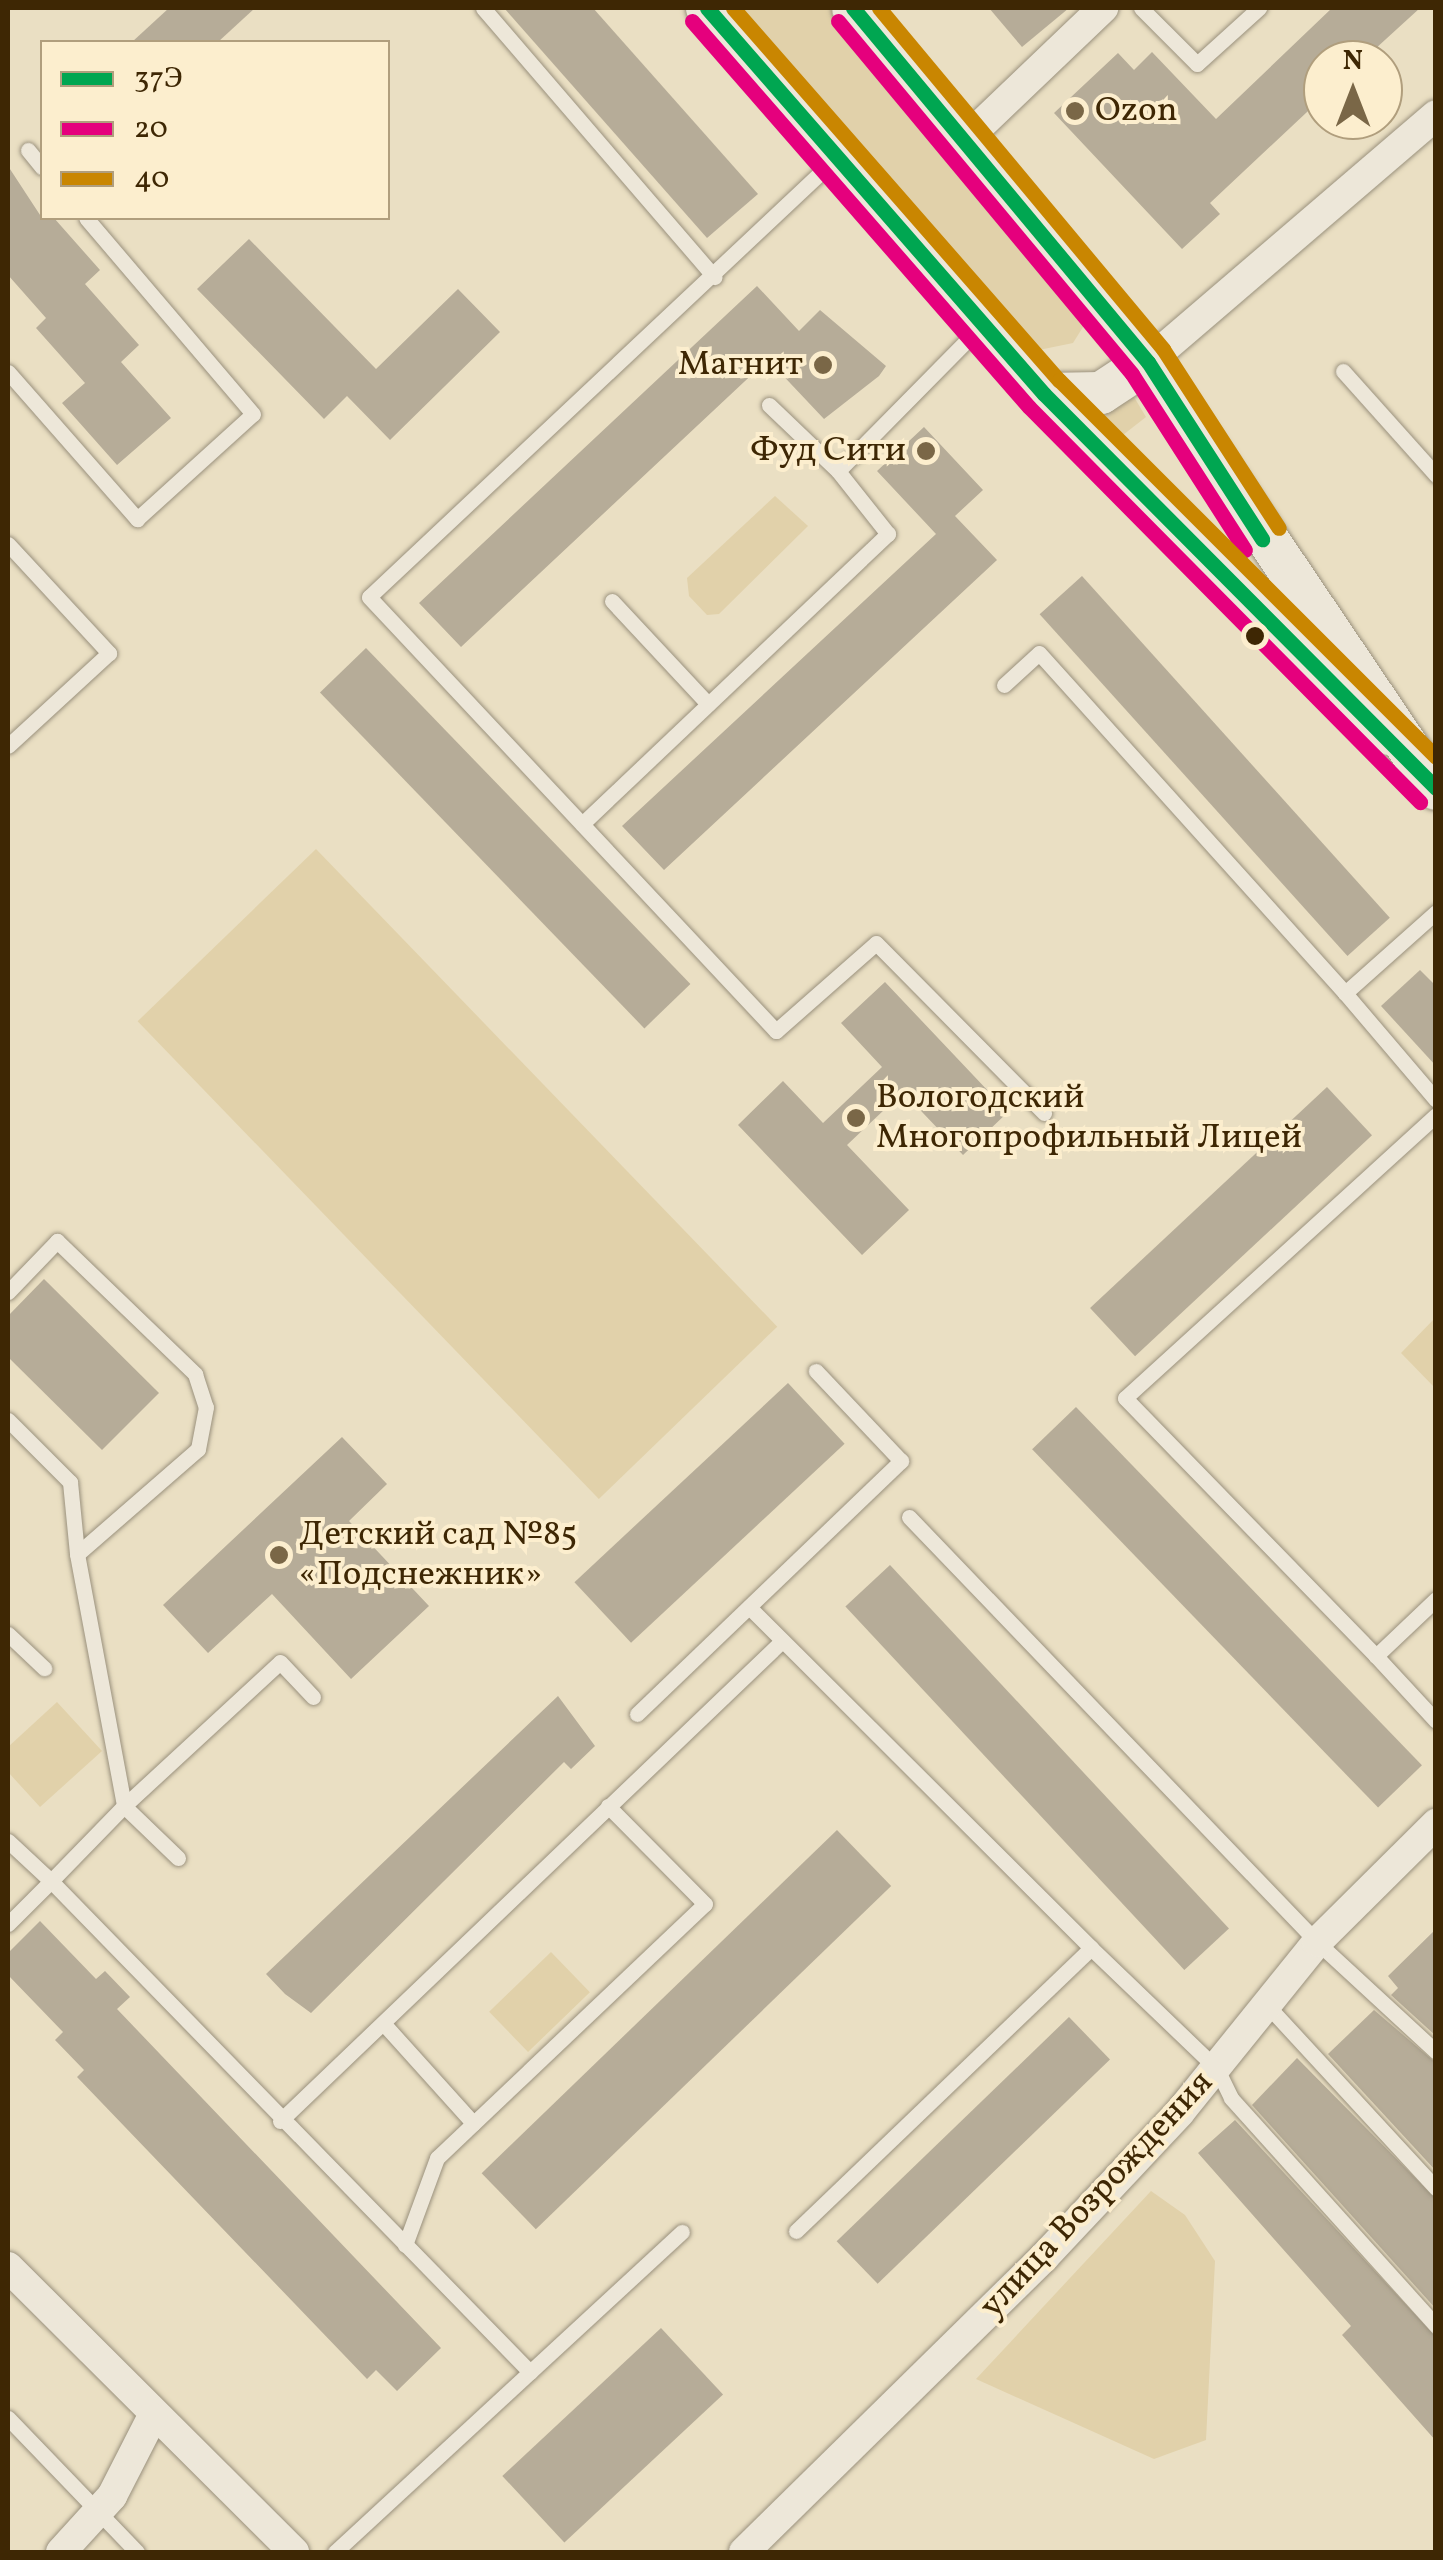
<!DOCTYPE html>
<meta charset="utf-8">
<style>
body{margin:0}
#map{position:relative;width:1443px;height:2560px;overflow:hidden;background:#eadfc3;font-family:Vollkorn,serif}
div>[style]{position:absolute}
.green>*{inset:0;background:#e1d1aa;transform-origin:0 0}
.building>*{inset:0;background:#b6ac98;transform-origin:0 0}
.roads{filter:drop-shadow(0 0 2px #9a917d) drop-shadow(0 0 2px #9a917d)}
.lane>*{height:15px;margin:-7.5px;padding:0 7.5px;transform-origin:7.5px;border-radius:7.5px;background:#ede7d9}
.street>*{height:30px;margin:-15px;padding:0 15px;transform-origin:15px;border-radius:15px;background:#ede7d9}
.secondary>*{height:42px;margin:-21px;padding:0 21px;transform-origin:21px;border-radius:21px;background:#ede7d9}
.bus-1>*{height:15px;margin:-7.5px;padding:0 7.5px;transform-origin:7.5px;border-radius:7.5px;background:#00a651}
.bus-2>*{height:15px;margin:-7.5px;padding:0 7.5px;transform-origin:7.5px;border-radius:7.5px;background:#e5007d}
.bus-3>*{height:15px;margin:-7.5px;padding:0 7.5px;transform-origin:7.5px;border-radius:7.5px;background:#c98601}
.dots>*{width:28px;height:28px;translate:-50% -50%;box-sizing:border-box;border:5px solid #fceece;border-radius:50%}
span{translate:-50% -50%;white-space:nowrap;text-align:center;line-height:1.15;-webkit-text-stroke:8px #fceece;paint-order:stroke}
.poi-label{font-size:35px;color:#3e2704}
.left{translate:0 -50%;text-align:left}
.right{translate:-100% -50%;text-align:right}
.street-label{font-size:35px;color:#3e2704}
.frame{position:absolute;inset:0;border:10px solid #3e2704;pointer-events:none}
.legend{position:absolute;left:40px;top:40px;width:350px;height:180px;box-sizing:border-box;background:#fceece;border:2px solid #b09e7d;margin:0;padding:12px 18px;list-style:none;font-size:30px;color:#3e2704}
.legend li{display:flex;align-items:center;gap:20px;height:50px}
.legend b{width:50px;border:2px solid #b09e7d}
.north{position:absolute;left:1303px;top:40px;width:100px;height:100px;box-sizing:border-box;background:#fceece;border:2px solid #b09e7d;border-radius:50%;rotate:0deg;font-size:28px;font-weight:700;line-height:40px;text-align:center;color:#3e2704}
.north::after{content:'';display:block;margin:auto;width:35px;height:45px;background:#7a6747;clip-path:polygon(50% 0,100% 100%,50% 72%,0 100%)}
</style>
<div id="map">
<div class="green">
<div style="clip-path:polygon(721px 8px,835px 8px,1088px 319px,1073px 343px,1029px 352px)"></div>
<div style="clip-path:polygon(1128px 387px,1146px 417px,1114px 442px,1088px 415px)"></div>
<div style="clip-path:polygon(775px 496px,808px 526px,719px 614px,707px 615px,689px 596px,687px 578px)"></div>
<div style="left:316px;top:849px;width:664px;height:248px;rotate:46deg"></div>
<div style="clip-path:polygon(1435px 1318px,1435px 1388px,1401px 1353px)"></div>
<div style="clip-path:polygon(57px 1702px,102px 1751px,40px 1807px,8px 1772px,8px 1747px)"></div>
<div style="left:551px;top:1952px;width:56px;height:86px;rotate:46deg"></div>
<div style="clip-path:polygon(1151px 2191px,1185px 2215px,1215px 2261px,1206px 2440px,1154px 2459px,976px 2379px)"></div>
</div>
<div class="building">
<div style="clip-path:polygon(169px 8px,255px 8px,218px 42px,132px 42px)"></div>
<div style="clip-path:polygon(504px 8px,593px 8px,758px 194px,707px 238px)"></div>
<div style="clip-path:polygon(989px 8px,1069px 8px,1022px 47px)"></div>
<div style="clip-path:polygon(1332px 8px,1420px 8px,1363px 60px,1323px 60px,1323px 97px,1210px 203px,1220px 214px,1182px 249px,1054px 113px,1118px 53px,1134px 70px,1152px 52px,1216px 119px)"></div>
<div style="clip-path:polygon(8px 166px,42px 218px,54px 218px,100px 270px,85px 284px,139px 345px,121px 362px,171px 418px,117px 465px,62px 403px,85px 383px,36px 328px,46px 318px,8px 275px)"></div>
<div style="clip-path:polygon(249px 239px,376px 369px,458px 289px,500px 332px,390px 440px,347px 396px,324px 419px,197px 289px)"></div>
<div style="clip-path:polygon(757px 286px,799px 331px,820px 310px,886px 366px,879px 376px,824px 419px,774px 366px,767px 374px,760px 367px,461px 647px,419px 603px)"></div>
<div style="clip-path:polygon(924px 427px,983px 490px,955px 516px,997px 560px,664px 870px,622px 826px,936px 534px,877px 471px)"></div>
<div style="left:1082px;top:576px;width:460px;height:57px;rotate:48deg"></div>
<div style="left:366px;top:648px;width:467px;height:64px;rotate:46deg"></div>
<div style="clip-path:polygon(1420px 970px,1436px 986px,1436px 1066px,1381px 1006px)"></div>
<div style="clip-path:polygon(885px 982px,1008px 1112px,963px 1155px,903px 1092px,847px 1145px,909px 1210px,862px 1255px,738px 1125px,783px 1081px,823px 1123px,882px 1067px,841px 1023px)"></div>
<div style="left:1327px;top:1087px;width:66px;height:324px;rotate:47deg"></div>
<div style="clip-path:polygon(44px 1279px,159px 1393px,102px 1450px,8px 1357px,8px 1316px)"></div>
<div style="left:788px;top:1383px;width:83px;height:292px;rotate:47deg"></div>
<div style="left:1076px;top:1407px;width:498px;height:61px;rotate:46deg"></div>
<div style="clip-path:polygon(342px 1437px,387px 1484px,349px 1521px,429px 1606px,351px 1679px,272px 1594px,208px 1653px,163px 1605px)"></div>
<div style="left:890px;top:1565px;width:497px;height:61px;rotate:47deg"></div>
<div style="clip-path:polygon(558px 1696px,595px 1746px,571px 1769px,564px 1762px,311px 2013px,285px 1994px,266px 1974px)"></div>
<div style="left:837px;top:1830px;width:78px;height:494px;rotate:46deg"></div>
<div style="clip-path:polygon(40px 1921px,96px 1979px,105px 1971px,130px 1997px,117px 2009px,441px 2348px,397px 2391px,376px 2370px,367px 2379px,77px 2077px,84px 2070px,55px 2040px,63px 2032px,8px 1975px,8px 1953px)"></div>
<div style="clip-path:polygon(1436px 1929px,1436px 2036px,1391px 1995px,1398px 1988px,1388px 1976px)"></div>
<div style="clip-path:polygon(1374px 2010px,1436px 2063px,1436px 2171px,1328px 2054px)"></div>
<div style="left:1069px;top:2017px;width:59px;height:323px;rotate:46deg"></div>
<div style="clip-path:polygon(1297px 2058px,1436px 2199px,1436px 2309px,1252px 2105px)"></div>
<div style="clip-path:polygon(1235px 2120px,1436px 2337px,1436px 2441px,1342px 2335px,1351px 2326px,1198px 2153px)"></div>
<div style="left:661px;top:2328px;width:91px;height:217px;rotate:47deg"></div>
</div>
<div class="roads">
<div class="lane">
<div style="left:483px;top:8px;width:355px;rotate:49.3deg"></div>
<div style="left:1141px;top:8px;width:79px;rotate:45deg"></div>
<div style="left:1197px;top:64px;width:84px;rotate:-42.1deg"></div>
<div style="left:28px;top:150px;width:22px;rotate:51deg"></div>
<div style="left:834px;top:160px;width:638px;rotate:136.78deg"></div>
<div style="left:369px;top:597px;width:595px;rotate:46.84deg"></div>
<div style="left:776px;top:1031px;width:133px;rotate:-41.3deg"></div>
<div style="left:876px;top:943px;width:239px;rotate:45.3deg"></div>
<div style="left:1343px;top:371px;width:140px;rotate:48.2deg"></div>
<div style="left:8px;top:372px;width:196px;rotate:48.7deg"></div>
<div style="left:137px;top:519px;width:156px;rotate:-42.2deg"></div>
<div style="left:253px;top:414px;width:257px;rotate:-130.4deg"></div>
<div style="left:769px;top:405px;width:95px;rotate:43.7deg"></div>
<div style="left:8px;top:544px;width:149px;rotate:47.2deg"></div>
<div style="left:109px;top:653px;width:137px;rotate:137.4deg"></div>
<div style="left:612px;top:601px;width:141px;rotate:47deg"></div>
<div style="left:1004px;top:685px;width:47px;rotate:-42.4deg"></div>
<div style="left:1039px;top:653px;width:457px;rotate:48deg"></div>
<div style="left:582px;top:824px;width:422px;rotate:-43.5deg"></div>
<div style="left:888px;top:534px;width:80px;rotate:-128.4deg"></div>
<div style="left:838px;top:471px;width:204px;rotate:-45.4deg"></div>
<div style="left:1436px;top:912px;width:122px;rotate:138.3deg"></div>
<div style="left:1345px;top:993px;width:140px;rotate:49.6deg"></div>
<div style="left:8px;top:1292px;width:71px;rotate:-46.1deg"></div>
<div style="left:57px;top:1241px;width:192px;rotate:43.9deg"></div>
<div style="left:195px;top:1374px;width:35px;rotate:72deg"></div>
<div style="left:206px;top:1407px;width:43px;rotate:100.8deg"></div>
<div style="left:198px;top:1449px;width:160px;rotate:139deg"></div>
<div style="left:77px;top:1554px;width:256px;rotate:79.4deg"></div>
<div style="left:8px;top:1420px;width:88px;rotate:45deg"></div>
<div style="left:70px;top:1482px;width:72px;rotate:84.4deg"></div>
<div style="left:909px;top:1517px;width:589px;rotate:46.17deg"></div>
<div style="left:1317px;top:1942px;width:162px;rotate:42.7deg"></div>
<div style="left:1436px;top:1599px;width:83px;rotate:136.5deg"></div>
<div style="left:1376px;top:1656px;width:88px;rotate:47.3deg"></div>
<div style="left:749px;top:1607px;width:483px;rotate:44.9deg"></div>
<div style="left:8px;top:1634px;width:50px;rotate:43.4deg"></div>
<div style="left:1376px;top:1656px;width:360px;rotate:-134.2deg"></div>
<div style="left:1125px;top:1398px;width:420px;rotate:-42.3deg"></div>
<div style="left:637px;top:1714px;width:366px;rotate:-43.8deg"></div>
<div style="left:901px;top:1461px;width:124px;rotate:-133.4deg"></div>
<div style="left:124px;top:1806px;width:212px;rotate:-42.7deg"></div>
<div style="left:280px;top:1662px;width:48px;rotate:46.7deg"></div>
<div style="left:8px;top:1841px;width:59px;rotate:42.9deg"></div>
<div style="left:51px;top:1881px;width:105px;rotate:-45.8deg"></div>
<div style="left:124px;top:1806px;width:75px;rotate:43.9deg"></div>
<div style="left:8px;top:1924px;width:61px;rotate:-45deg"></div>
<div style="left:51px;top:1881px;width:686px;rotate:45.71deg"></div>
<div style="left:1266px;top:2004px;width:251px;rotate:47.3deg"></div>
<div style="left:383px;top:2023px;width:135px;rotate:48deg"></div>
<div style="left:280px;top:2121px;width:695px;rotate:-43.72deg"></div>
<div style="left:796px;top:2231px;width:409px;rotate:-43.8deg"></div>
<div style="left:1091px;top:1948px;width:175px;rotate:43.8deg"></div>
<div style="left:1217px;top:2069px;width:32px;rotate:64deg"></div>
<div style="left:1231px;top:2098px;width:307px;rotate:48deg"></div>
<div style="left:405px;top:2245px;width:93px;rotate:-69.8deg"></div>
<div style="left:437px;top:2158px;width:369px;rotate:-43.5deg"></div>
<div style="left:705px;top:1904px;width:138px;rotate:-134.7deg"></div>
<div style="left:8px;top:2418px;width:186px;rotate:46.1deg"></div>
<div style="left:335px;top:2552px;width:472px;rotate:-42.7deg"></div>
</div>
<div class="street">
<div style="left:966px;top:139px;width:190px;rotate:-43.7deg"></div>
<div style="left:1148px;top:362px;width:379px;rotate:-40.6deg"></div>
<div style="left:8px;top:2267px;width:404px;rotate:44.9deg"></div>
<div style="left:61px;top:2552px;width:76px;rotate:-47.7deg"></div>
<div style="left:112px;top:2496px;width:88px;rotate:-62.9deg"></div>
<div style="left:744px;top:2552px;width:422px;rotate:-44.5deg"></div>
<div style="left:1045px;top:2256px;width:197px;rotate:-46.8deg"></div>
<div style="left:1180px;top:2112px;width:218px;rotate:-51.1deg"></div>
<div style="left:1317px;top:1942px;width:168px;rotate:-44.8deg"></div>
</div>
<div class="secondary">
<div style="left:707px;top:8px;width:512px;rotate:48.88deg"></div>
<div style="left:1044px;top:394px;width:487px;rotate:44.4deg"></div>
<div style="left:853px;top:8px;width:461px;rotate:50.2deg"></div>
<div style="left:1148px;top:362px;width:515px;rotate:56deg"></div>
<div style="left:1044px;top:394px;width:57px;rotate:-1deg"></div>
<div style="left:1101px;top:393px;width:56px;rotate:-33.4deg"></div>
</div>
</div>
<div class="bus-1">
<div style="left:707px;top:8px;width:512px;rotate:48.88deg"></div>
<div style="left:1044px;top:394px;width:556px;rotate:45.15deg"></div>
<div style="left:853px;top:8px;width:461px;rotate:50.2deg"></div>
<div style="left:1148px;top:362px;width:211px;rotate:57.2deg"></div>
</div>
<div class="bus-2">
<div style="left:692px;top:21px;width:512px;rotate:48.88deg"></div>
<div style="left:1029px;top:407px;width:556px;rotate:45.29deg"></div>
<div style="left:838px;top:21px;width:459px;rotate:50.2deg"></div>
<div style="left:1132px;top:374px;width:209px;rotate:57.3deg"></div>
</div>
<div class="bus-3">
<div style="left:733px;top:8px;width:495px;rotate:48.8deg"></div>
<div style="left:1059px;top:380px;width:533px;rotate:45deg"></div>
<div style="left:879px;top:8px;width:444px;rotate:50.2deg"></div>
<div style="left:1163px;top:349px;width:213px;rotate:57.1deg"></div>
</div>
<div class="dots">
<div style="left:1075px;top:111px;background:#7a6747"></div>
<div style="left:823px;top:365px;background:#7a6747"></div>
<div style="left:926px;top:451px;background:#7a6747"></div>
<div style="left:1255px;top:636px;background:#3e2704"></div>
<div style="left:856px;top:1118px;background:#7a6747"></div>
<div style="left:279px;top:1555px;background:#7a6747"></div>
</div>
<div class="poi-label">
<span class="left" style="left:1095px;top:111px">Ozon</span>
<span class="right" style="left:803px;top:365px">Магнит</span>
<span class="right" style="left:906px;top:451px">Фуд Сити</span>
<span class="left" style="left:876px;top:1118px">Вологодский<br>Многопрофильный Лицей</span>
<span class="left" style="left:299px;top:1555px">Детский сад №85<br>«Подснежник»</span>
</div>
<div class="street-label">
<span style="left:1097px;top:2195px;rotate:-47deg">улица Возрождения</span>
</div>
<div class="frame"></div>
<ul class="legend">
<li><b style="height:12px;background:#00a651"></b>37Э</li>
<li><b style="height:12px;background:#e5007d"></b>20</li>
<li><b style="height:12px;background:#c98601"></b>40</li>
</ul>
<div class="north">N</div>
</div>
